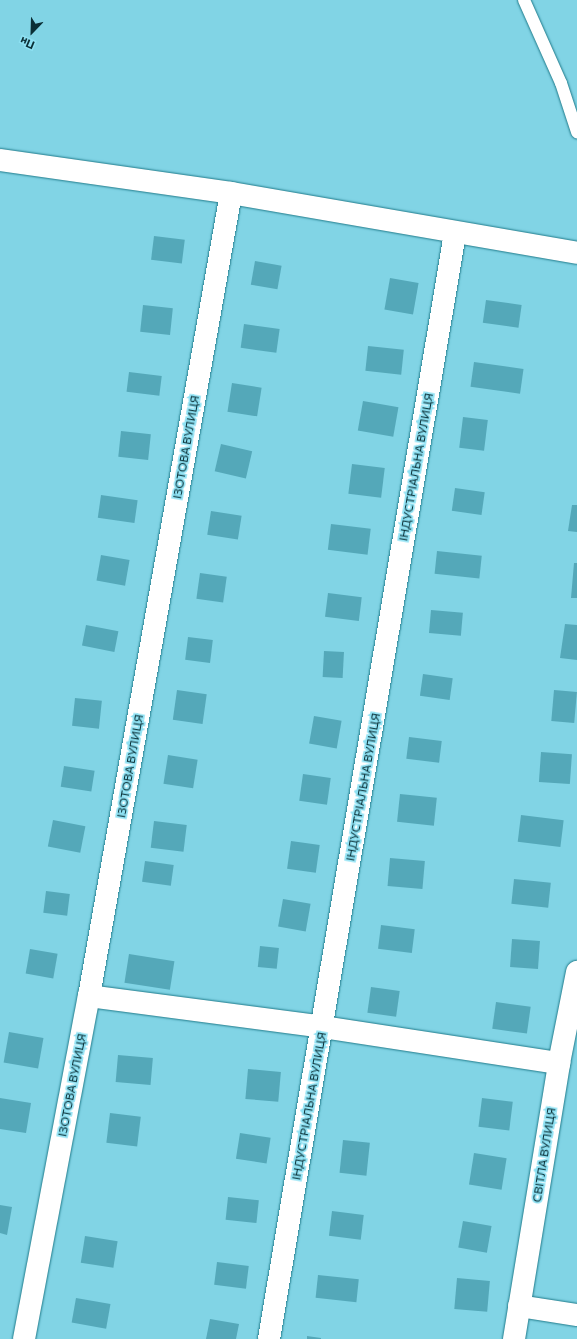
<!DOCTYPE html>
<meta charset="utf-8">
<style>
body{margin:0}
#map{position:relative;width:577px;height:1339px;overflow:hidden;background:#81d4e5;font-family:Commissioner,sans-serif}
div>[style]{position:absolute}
.building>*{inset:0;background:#54a8b9;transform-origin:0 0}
.roads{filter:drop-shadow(0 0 1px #207b8b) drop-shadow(0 0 1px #207b8b)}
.service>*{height:12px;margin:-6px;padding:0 6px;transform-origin:6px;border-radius:6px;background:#fff}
.minor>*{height:22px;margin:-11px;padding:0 11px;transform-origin:11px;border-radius:11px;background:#fff}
span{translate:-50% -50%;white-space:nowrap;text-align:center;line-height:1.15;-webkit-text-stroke:3.5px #8ee1f3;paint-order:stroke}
.street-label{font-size:12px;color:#0a2f36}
.north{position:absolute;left:12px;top:12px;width:40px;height:40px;-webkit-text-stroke:3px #8ee1f3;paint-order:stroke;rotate:203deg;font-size:11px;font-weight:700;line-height:16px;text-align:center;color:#0a2f36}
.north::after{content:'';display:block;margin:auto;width:14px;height:18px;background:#0a2f36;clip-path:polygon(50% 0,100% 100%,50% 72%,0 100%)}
</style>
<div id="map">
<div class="building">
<div style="left:154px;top:236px;width:31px;height:24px;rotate:7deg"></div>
<div style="left:255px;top:261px;width:27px;height:24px;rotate:10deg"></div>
<div style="left:390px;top:278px;width:29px;height:32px;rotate:10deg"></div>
<div style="left:486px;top:300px;width:36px;height:23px;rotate:8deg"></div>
<div style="left:143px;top:305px;width:30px;height:27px;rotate:6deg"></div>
<div style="left:244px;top:324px;width:36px;height:24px;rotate:8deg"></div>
<div style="left:368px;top:346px;width:36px;height:25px;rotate:6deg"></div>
<div style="left:474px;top:362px;width:50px;height:25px;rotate:8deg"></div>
<div style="left:129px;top:372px;width:33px;height:20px;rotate:7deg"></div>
<div style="left:232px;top:383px;width:30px;height:29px;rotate:9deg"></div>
<div style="left:363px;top:401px;width:36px;height:30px;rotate:10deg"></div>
<div style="left:463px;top:417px;width:25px;height:31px;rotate:7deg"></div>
<div style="left:121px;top:431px;width:30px;height:26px;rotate:6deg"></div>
<div style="left:221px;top:444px;width:32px;height:28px;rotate:13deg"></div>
<div style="left:352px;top:464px;width:33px;height:30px;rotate:7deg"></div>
<div style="left:455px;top:488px;width:30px;height:23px;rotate:8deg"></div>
<div style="left:101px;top:495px;width:37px;height:23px;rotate:8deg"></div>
<div style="clip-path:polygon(572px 505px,577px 505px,577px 532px,568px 531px)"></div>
<div style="left:211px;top:511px;width:31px;height:24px;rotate:9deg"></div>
<div style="left:331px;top:524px;width:40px;height:26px;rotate:7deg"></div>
<div style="left:437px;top:551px;width:45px;height:23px;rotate:6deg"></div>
<div style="left:101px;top:555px;width:29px;height:26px;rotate:10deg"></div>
<div style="clip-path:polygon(574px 563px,577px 563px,577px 598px,571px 598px)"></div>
<div style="left:200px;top:573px;width:27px;height:26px;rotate:8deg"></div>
<div style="left:328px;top:593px;width:34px;height:24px;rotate:7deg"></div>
<div style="left:431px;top:610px;width:32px;height:23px;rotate:5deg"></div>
<div style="clip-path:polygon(565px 624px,577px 625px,577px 660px,560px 658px)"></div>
<div style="left:86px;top:625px;width:33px;height:21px;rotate:11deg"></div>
<div style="left:188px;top:637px;width:25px;height:23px;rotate:7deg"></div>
<div style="left:324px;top:651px;width:20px;height:26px;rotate:3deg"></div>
<div style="left:423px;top:674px;width:30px;height:22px;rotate:8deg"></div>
<div style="left:177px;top:690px;width:30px;height:30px;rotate:8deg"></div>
<div style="left:554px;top:690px;width:23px;height:31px;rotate:5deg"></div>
<div style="left:75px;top:698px;width:27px;height:28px;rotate:6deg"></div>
<div style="left:314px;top:716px;width:28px;height:28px;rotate:10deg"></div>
<div style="left:409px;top:737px;width:33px;height:22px;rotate:7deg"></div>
<div style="left:541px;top:752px;width:31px;height:30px;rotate:4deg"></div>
<div style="left:168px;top:755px;width:30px;height:29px;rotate:9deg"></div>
<div style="left:64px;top:766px;width:31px;height:21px;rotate:9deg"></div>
<div style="left:303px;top:774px;width:28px;height:27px;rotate:8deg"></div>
<div style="left:400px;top:794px;width:37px;height:28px;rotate:6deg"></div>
<div style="left:521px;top:815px;width:43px;height:27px;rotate:7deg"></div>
<div style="left:53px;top:820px;width:33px;height:27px;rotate:11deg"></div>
<div style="left:154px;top:821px;width:33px;height:27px;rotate:7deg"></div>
<div style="left:291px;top:841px;width:29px;height:28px;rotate:8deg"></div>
<div style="left:390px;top:858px;width:35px;height:28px;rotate:5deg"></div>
<div style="left:145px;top:861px;width:29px;height:21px;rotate:8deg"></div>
<div style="left:514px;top:879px;width:37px;height:25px;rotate:6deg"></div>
<div style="left:46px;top:891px;width:24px;height:22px;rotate:7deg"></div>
<div style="left:283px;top:899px;width:28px;height:28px;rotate:10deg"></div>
<div style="left:381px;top:925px;width:34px;height:24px;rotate:7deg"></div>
<div style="left:512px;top:939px;width:28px;height:28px;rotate:4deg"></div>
<div style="left:260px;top:946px;width:19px;height:21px;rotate:6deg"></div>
<div style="left:30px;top:949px;width:28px;height:25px;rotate:10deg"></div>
<div style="left:129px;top:954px;width:46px;height:29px;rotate:9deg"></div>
<div style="left:371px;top:987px;width:29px;height:26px;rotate:8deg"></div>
<div style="left:496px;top:1002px;width:35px;height:27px;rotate:8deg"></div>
<div style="left:9px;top:1032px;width:35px;height:31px;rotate:10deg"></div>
<div style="left:118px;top:1055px;width:35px;height:27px;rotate:5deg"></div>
<div style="left:248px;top:1069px;width:33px;height:30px;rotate:5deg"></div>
<div style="clip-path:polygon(0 1098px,31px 1103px,26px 1133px,0 1129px)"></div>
<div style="left:482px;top:1098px;width:31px;height:29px;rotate:7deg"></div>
<div style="left:110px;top:1113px;width:31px;height:30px;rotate:7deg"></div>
<div style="left:240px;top:1133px;width:31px;height:26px;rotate:9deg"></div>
<div style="left:343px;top:1140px;width:27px;height:33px;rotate:6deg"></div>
<div style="left:474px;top:1153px;width:33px;height:32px;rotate:9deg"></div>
<div style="left:228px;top:1197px;width:31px;height:23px;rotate:6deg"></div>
<div style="clip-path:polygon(0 1205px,12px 1207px,7px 1235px,0 1233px)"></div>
<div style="left:332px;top:1211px;width:32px;height:25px;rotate:7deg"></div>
<div style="left:463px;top:1221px;width:29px;height:27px;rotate:10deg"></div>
<div style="left:85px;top:1236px;width:33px;height:27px;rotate:9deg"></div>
<div style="left:217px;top:1262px;width:32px;height:23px;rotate:7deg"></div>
<div style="left:318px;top:1275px;width:41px;height:23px;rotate:6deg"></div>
<div style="left:457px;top:1278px;width:33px;height:31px;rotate:5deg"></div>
<div style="left:76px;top:1298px;width:35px;height:25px;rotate:10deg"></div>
<div style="clip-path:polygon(210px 1319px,239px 1324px,236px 1339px,206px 1339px)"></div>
<div style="clip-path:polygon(307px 1336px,321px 1338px,321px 1339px,307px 1339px)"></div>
</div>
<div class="roads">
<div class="service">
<div style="left:524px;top:0;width:91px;rotate:66deg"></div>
<div style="left:561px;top:83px;width:52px;rotate:71.9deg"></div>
</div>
<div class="minor">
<div style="left:0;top:160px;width:233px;rotate:8.1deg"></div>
<div style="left:231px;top:193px;width:351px;rotate:9.8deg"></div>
<div style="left:89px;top:996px;width:236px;rotate:7.5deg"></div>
<div style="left:323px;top:1027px;width:239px;rotate:8.7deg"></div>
<div style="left:519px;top:1306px;width:59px;rotate:8.8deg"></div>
<div style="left:24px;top:1339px;width:349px;rotate:-79.3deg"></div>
<div style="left:89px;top:996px;width:815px;rotate:-79.97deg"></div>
<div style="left:269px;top:1339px;width:1121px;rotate:-80.45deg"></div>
<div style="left:514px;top:1339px;width:280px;rotate:-80.7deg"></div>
<div style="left:559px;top:1063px;width:93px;rotate:-78.8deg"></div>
</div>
</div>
<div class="street-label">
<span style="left:186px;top:447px;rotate:-80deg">ІЗОТОВА ВУЛИЦЯ</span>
<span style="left:416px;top:467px;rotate:-80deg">ІНДУСТРІАЛЬНА ВУЛИЦЯ</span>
<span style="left:130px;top:766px;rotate:-80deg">ІЗОТОВА ВУЛИЦЯ</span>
<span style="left:363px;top:787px;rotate:-80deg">ІНДУСТРІАЛЬНА ВУЛИЦЯ</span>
<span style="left:72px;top:1085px;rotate:-79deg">ІЗОТОВА ВУЛИЦЯ</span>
<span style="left:309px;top:1106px;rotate:-80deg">ІНДУСТРІАЛЬНА ВУЛИЦЯ</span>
<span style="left:544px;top:1155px;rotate:-81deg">СВІТЛА ВУЛИЦЯ</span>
</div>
<div class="north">Пн</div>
</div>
